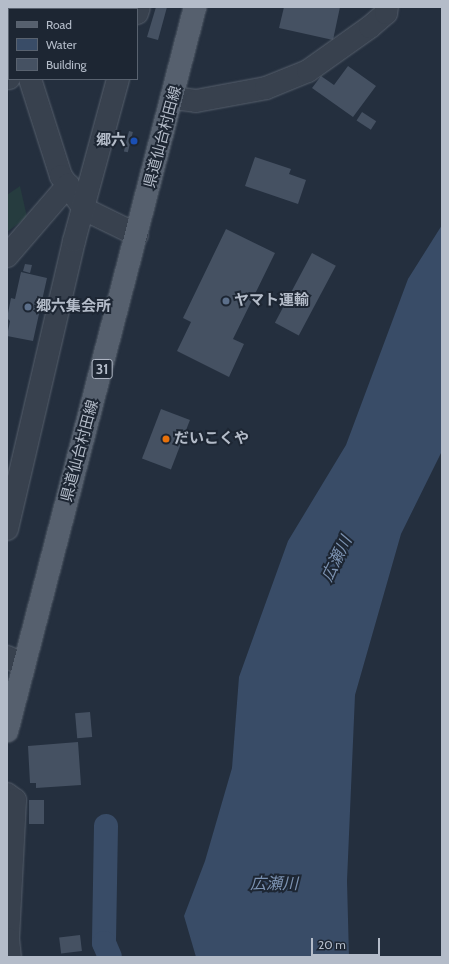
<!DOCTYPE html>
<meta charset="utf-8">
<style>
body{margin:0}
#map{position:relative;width:449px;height:964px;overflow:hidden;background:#242f3e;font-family:Cabin,"Noto Sans JP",sans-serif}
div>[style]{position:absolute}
.green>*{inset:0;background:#263c3f}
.water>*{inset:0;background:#394c67}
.canal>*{height:24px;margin:-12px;padding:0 12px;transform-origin:12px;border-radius:12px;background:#394c67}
.building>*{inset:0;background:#455162;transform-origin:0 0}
.roads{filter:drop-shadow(0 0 1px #565f6c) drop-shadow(0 0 1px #565f6c)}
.minor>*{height:22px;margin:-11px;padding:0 11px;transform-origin:11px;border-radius:11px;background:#38414e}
.major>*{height:22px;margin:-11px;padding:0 11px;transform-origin:11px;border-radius:11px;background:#56606e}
.dots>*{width:11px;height:11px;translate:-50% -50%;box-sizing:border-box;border:2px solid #1d2633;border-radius:50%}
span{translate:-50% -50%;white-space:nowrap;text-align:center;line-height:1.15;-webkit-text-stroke:4px #1d2633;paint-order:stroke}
.shield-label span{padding:1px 3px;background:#1d2633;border:1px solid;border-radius:3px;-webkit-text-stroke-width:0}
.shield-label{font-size:14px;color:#b4bcc9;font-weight:700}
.street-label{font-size:15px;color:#b4bcc9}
.poi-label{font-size:15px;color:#b4bcc9;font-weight:700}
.right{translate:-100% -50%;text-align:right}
.left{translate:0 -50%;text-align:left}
.water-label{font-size:16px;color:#7c92b1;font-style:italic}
.frame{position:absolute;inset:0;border:8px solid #b4bcc9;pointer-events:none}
.legend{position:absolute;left:8px;top:8px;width:130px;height:72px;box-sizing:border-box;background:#1d2633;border:1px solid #59626f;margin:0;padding:5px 7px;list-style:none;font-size:12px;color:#b4bcc9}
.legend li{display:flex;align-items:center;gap:8px;height:20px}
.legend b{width:20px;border:1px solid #59626f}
.scale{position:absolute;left:311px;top:938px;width:69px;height:18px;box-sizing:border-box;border:2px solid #b4bcc9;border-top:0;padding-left:5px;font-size:12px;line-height:14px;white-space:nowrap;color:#b4bcc9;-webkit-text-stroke:3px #1d2633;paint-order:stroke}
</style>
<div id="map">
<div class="green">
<div style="clip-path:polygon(20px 186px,27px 217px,7px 232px,7px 195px)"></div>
</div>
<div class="water">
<div style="clip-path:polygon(442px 225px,442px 451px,401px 534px,355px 695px,347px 881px,349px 957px,196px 957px,184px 916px,205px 861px,232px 768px,239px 677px,288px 541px,346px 445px,408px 279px)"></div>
</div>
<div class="canal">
<div style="left:106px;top:826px;width:117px;rotate:91deg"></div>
<div style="left:104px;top:943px;width:15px;rotate:67deg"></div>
</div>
<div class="building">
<div style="left:73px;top:7px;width:41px;height:2px"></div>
<div style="clip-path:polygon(156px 7px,167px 7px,158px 40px,147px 37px)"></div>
<div style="clip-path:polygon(284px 7px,340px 7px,333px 40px,279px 28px)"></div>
<div style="clip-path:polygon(348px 66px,376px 86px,353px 117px,312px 88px,321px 76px,334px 85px)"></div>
<div style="left:362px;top:112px;width:17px;height:10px;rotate:33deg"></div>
<div style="left:129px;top:131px;width:4px;height:21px;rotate:14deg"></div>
<div style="clip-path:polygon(255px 157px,291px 169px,289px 174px,306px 180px,298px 204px,245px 186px)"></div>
<div style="clip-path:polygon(226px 229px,275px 253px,233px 339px,244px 344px,229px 377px,177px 351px,191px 322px,183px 318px)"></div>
<div style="left:312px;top:253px;width:27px;height:79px;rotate:28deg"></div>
<div style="clip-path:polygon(25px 264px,32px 265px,30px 273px,23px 271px)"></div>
<div style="clip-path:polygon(21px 272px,47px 278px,33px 341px,7px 336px,10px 321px,7px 318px,11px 298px,15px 299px)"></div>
<div style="left:161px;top:409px;width:31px;height:53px;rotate:21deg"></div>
<div style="left:90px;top:712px;width:25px;height:15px;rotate:85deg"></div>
<div style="clip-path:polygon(78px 742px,81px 785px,36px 788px,36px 783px,30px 783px,28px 746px)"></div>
<div style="left:29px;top:800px;width:15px;height:24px"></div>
<div style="left:80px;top:935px;width:16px;height:21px;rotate:83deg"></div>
</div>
<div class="roads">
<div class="minor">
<div style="left:7px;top:7px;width:6px;rotate:72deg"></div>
<div style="left:137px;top:13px;width:6px;rotate:-72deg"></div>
<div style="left:7px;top:78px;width:2px"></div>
<div style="left:30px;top:79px;width:102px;rotate:72.3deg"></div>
<div style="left:61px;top:176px;width:40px;rotate:55.1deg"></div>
<div style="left:84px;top:209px;width:59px;rotate:26.1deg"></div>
<div style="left:173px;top:98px;width:23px;rotate:7deg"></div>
<div style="left:196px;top:101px;width:71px;rotate:-10.5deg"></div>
<div style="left:266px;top:88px;width:45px;rotate:-22deg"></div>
<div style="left:308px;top:71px;width:76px;rotate:-35.4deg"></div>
<div style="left:370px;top:27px;width:21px;rotate:-41deg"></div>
<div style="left:386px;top:13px;width:6px;rotate:-81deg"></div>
<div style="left:7px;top:256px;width:94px;rotate:-49.3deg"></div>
<div style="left:7px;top:529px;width:296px;rotate:-76.9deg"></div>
<div style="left:74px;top:241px;width:168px;rotate:-74.8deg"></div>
<div style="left:7px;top:657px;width:19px;rotate:25deg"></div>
<div style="left:7px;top:794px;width:10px;rotate:37deg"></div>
<div style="left:15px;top:800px;width:139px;rotate:92.9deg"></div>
<div style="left:8px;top:939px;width:18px;rotate:84deg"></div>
</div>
<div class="major">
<div style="left:7px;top:731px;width:748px;rotate:-75.44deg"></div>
</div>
</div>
<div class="dots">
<div style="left:134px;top:141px;background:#1a4fb4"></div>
<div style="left:226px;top:301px;background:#5c6f8a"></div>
<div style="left:28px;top:307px;background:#5c6f8a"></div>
<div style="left:166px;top:439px;background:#e8710a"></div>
</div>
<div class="shield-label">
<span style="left:102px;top:369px">31</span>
</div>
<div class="street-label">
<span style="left:163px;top:137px;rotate:-75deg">県道仙台村田線</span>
<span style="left:80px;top:451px;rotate:-75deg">県道仙台村田線</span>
</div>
<div class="poi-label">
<span class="right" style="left:126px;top:141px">郷六</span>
<span class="left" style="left:234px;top:301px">ヤマト運輸</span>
<span class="left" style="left:36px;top:307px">郷六集会所</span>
<span class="left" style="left:174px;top:439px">だいこくや</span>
</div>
<div class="water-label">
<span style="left:337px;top:559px;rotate:-64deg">広瀬川</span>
<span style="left:274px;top:884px">広瀬川</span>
</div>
<div class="frame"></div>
<ul class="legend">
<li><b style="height:5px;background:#56606e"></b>Road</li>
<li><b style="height:11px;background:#394c67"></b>Water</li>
<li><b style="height:11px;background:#455162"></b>Building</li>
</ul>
<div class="scale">20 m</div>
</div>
